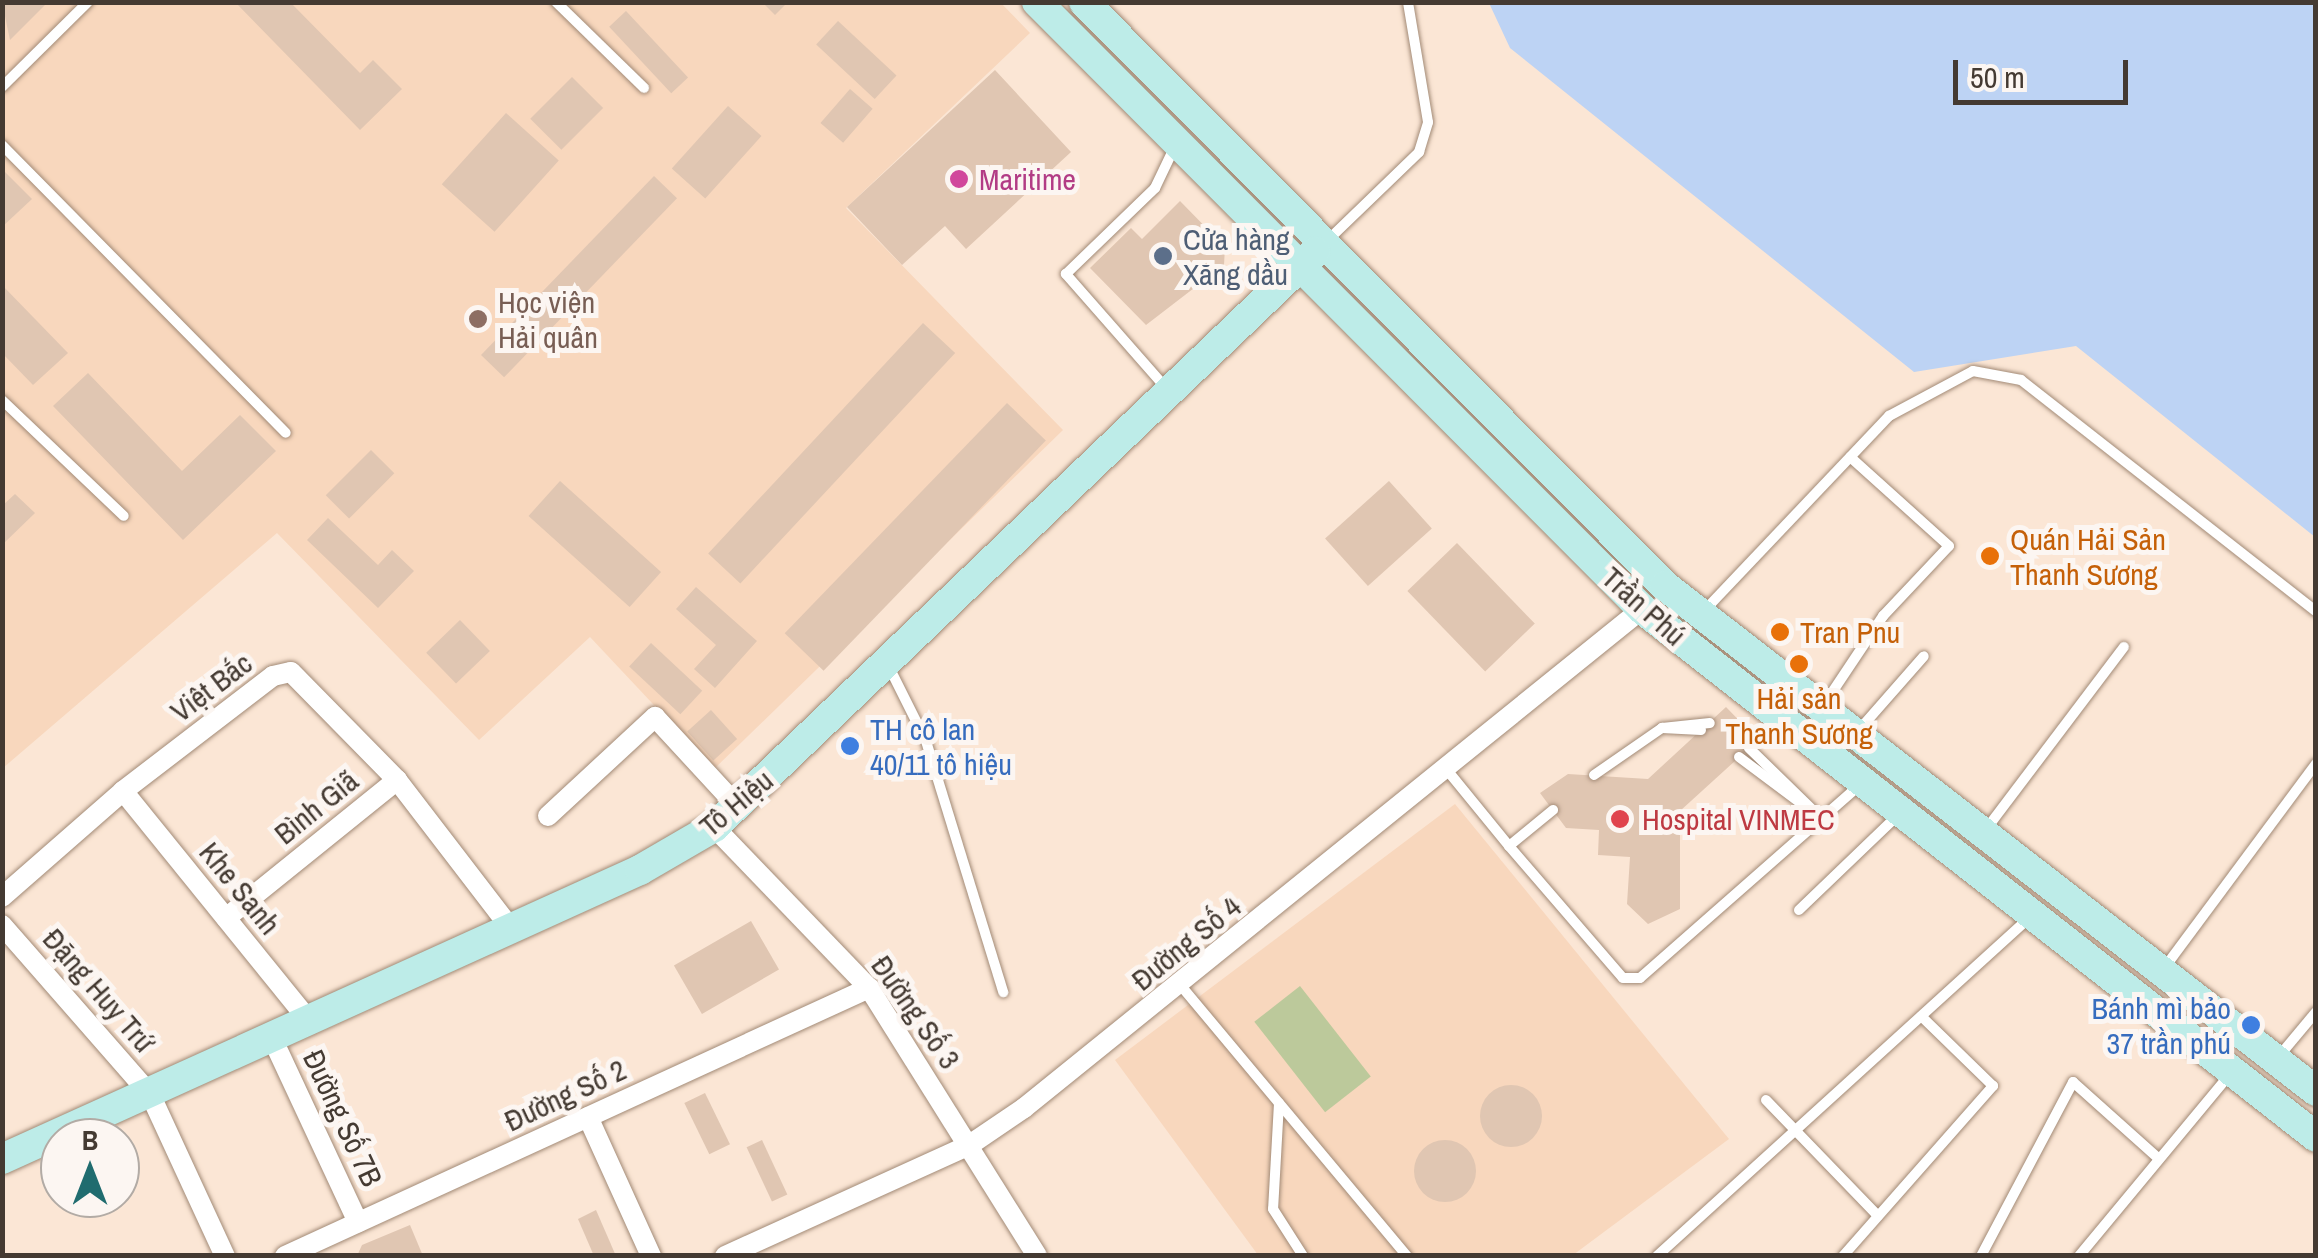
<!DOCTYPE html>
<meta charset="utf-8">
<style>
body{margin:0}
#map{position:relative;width:2318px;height:1258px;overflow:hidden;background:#fbe6d5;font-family:"Archivo Narrow",sans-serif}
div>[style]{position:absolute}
.built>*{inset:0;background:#f8d7bd}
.green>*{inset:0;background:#bcc99b;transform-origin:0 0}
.water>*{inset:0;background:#bdd3f4}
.building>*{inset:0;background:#e0c6b2;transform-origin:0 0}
.round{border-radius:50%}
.roads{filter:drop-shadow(0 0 2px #a28a76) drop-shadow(0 0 2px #a28a76)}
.lane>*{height:10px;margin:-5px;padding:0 5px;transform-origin:5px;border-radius:5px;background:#fff}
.street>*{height:20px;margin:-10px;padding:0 10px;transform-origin:10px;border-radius:10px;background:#fff}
.secondary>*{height:30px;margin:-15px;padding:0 15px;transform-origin:15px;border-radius:15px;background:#bdece8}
.dots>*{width:28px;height:28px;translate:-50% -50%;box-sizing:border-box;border:5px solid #fcf6f2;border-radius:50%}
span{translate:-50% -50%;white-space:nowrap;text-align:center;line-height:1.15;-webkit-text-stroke:10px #fcf6f2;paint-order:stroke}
.hotel-label{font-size:30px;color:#b23c85}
.left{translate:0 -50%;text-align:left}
.service-label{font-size:30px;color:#4e5e75}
.education-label{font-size:30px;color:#785e54}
.food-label{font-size:30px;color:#c56008}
.street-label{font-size:30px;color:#443a32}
.shop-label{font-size:30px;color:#366cbe}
.right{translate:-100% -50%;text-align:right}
.health-label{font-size:30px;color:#be3a42}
.frame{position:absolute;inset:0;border:5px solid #443a32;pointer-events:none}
.north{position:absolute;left:40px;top:1118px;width:100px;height:100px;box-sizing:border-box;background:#fcf6f2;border:2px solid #b2aba5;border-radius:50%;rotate:0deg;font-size:28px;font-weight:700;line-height:40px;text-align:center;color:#443a32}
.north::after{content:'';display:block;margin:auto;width:35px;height:45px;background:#206c6f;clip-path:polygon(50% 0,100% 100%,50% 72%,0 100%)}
.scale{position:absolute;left:1953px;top:60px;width:175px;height:45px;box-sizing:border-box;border:5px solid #443a32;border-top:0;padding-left:12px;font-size:30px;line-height:35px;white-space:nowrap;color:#443a32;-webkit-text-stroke:8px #fcf6f2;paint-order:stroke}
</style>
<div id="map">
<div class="built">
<div style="clip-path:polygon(1000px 2px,1030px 33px,846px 208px,1063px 430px,714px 769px,590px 637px,479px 740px,277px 533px,3px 768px,3px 3px)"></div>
<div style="clip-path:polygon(1455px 804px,1729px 1139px,1573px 1255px,1258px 1255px,1115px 1060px)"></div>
</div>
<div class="green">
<div style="left:1300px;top:986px;width:115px;height:58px;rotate:52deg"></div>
</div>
<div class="water">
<div style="clip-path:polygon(1489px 3px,2315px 3px,2315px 537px,2076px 346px,1914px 372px,1510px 48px)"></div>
</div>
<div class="building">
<div style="clip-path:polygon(2px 2px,48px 2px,10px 40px)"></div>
<div style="clip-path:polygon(235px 2px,290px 2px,360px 73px,373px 60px,402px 89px,360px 130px)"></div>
<div style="clip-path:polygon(762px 2px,788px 2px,775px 15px)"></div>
<div style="left:626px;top:11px;width:91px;height:23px;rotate:47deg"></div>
<div style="left:838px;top:21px;width:80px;height:32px;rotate:43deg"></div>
<div style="clip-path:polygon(995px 70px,1071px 152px,966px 249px,945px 226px,902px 265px,847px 207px)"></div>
<div style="left:572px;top:77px;width:44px;height:59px;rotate:45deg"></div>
<div style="left:850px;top:89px;width:30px;height:45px;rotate:41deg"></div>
<div style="left:728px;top:106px;width:45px;height:84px;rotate:42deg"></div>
<div style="left:506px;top:113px;width:71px;height:96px;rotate:42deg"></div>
<div style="clip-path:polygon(2px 169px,32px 199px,2px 227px)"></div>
<div style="left:654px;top:176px;width:32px;height:249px;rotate:44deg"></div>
<div style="clip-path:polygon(1180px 201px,1225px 247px,1224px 265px,1146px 325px,1090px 268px,1131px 228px,1142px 239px)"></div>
<div style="clip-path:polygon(2px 285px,68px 353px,33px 385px,2px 353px)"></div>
<div style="left:923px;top:323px;width:44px;height:315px;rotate:43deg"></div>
<div style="clip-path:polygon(88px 373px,182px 471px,240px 415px,276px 451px,183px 540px,53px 406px)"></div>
<div style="left:1007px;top:403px;width:54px;height:320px;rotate:44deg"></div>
<div style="left:371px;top:450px;width:33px;height:64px;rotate:45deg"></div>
<div style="left:560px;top:481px;width:136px;height:47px;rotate:42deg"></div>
<div style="left:1389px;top:481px;width:64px;height:86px;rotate:48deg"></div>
<div style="clip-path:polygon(15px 494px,35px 513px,2px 545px,2px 506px)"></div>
<div style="clip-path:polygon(328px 518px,378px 565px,392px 550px,414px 571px,378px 608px,307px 540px)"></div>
<div style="left:1457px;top:543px;width:112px;height:69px;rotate:46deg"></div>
<div style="clip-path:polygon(696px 587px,757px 641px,715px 688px,694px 669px,716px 645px,676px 609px)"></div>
<div style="left:460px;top:620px;width:43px;height:47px;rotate:46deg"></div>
<div style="left:651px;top:643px;width:70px;height:32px;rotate:43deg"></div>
<div style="clip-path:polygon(1726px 707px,1758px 740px,1680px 811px,1680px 909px,1648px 924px,1627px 904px,1630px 857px,1598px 855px,1599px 830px,1566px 828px,1540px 793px,1568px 774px,1648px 779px)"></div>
<div style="left:711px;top:710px;width:39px;height:32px;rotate:48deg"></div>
<div style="left:751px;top:921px;width:56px;height:89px;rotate:60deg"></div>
<div class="round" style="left:1480px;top:1085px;width:62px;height:62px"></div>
<div style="left:705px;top:1093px;width:57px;height:23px;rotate:64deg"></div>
<div class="round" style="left:1414px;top:1140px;width:62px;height:62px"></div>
<div style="left:762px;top:1140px;width:60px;height:17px;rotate:65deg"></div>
<div style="clip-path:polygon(596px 1210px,616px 1256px,594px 1256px,578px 1219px)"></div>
<div style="clip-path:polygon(410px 1225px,423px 1256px,357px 1256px,362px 1245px)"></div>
</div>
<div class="roads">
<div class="lane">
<div style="left:556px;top:2px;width:123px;rotate:44.3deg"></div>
<div style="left:2px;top:87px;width:121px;rotate:-44.7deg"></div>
<div style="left:2px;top:145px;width:404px;rotate:45.4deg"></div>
<div style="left:1328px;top:240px;width:127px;rotate:-44deg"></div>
<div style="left:1419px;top:152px;width:31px;rotate:-73deg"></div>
<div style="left:1428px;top:122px;width:122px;rotate:-99.5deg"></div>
<div style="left:1166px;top:388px;width:152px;rotate:-131.3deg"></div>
<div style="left:1066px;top:274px;width:124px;rotate:-44deg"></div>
<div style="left:1155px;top:188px;width:47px;rotate:-64.5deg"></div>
<div style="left:2px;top:400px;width:168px;rotate:43.6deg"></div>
<div style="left:1704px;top:611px;width:269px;rotate:-46.5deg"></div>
<div style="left:1889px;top:416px;width:95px;rotate:-28.2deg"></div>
<div style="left:1973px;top:371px;width:49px;rotate:10.6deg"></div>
<div style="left:2021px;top:380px;width:375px;rotate:38.1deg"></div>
<div style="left:888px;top:665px;width:85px;rotate:63.4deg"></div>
<div style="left:926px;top:741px;width:263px;rotate:72.9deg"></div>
<div style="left:1825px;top:703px;width:105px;rotate:-56.3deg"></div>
<div style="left:1883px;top:616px;width:96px;rotate:-46.7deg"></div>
<div style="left:1949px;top:546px;width:133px;rotate:-138deg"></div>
<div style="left:1701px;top:730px;width:39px;rotate:-177deg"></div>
<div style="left:1662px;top:728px;width:48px;rotate:-5.9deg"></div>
<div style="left:1859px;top:730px;width:98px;rotate:-48.7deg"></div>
<div style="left:1739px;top:757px;width:104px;rotate:36.8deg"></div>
<div style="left:1822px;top:819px;width:102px;rotate:-135.8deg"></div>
<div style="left:1447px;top:770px;width:98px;rotate:50.8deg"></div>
<div style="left:1509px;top:846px;width:57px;rotate:-39.3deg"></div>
<div style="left:1594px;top:775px;width:83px;rotate:-34.7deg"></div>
<div style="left:1987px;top:828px;width:227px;rotate:-52.9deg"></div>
<div style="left:1509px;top:846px;width:174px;rotate:49.2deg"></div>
<div style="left:1623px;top:978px;width:17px"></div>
<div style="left:1640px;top:978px;width:293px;rotate:-41.3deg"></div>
<div style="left:1799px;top:910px;width:137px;rotate:-43.8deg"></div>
<div style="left:2165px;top:967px;width:253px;rotate:-53.4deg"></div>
<div style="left:1182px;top:987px;width:351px;rotate:50.1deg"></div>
<div style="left:2280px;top:1055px;width:56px;rotate:-50.1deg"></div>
<div style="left:1766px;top:1100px;width:161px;rotate:46deg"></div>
<div style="left:1279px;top:1103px;width:106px;rotate:93.2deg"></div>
<div style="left:1273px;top:1209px;width:56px;rotate:57.4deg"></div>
<div style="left:1657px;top:1256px;width:503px;rotate:-42.26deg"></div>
<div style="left:1843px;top:1256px;width:227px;rotate:-48.6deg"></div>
<div style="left:1993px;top:1086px;width:100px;rotate:-135.8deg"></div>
<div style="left:1981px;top:1256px;width:197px;rotate:-62.1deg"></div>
<div style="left:2073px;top:1082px;width:114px;rotate:41.8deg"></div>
<div style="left:2079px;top:1256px;width:238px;rotate:-50.3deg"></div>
</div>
<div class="street">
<div style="left:123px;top:791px;width:299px;rotate:51deg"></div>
<div style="left:548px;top:816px;width:146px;rotate:-42.8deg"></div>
<div style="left:655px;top:717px;width:121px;rotate:47.3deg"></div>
<div style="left:714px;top:827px;width:223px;rotate:46.1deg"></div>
<div style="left:869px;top:988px;width:316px;rotate:57.9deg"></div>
<div style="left:2px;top:897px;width:161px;rotate:-41.2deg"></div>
<div style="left:123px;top:791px;width:189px;rotate:-37.5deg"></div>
<div style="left:273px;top:676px;width:18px;rotate:-13deg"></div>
<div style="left:291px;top:672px;width:151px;rotate:45.5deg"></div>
<div style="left:397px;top:780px;width:185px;rotate:52.5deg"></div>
<div style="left:226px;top:918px;width:220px;rotate:-38.9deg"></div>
<div style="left:2px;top:925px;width:225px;rotate:48.8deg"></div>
<div style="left:150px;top:1094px;width:179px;rotate:65.2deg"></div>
<div style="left:273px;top:1040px;width:201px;rotate:65deg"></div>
<div style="left:588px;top:1117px;width:153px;rotate:65.6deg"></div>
<div style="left:285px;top:1256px;width:643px;rotate:-24.65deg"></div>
<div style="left:725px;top:1256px;width:267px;rotate:-24.4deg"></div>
<div style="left:968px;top:1146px;width:68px;rotate:-34.2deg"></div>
<div style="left:1024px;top:1108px;width:794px;rotate:-38.92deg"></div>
</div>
<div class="secondary">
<div style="left:1037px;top:2px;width:857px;rotate:45.09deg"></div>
<div style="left:1642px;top:609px;width:856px;rotate:38.07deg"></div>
<div style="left:1084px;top:2px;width:824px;rotate:45.15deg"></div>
<div style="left:1665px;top:586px;width:824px;rotate:37.8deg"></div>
<div style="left:2px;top:1159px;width:700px;rotate:-24.37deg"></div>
<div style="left:640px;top:870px;width:86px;rotate:-30.2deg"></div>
<div style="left:714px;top:827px;width:832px;rotate:-43.73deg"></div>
</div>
</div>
<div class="dots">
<div style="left:959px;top:179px;background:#d1479c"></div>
<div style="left:1163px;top:256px;background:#5c6f8a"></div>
<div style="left:478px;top:319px;background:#8d6e63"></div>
<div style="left:1990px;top:556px;background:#e8710a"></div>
<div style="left:1780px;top:632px;background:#e8710a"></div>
<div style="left:1799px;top:664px;background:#e8710a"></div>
<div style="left:850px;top:746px;background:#3f7fe0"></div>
<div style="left:1620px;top:819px;background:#e0444e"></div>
<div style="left:2251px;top:1025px;background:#3f7fe0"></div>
</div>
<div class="hotel-label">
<span class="left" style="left:979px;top:179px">Maritime</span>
</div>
<div class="service-label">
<span class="left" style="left:1183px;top:256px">Cửa hàng<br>Xăng dầu</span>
</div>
<div class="education-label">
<span class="left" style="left:498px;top:319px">Học viện<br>Hải quân</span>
</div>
<div class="food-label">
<span class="left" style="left:2010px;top:556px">Quán Hải Sản<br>Thanh Sương</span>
<span class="left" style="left:1800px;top:632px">Tran Pnu</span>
<span style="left:1799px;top:715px">Hải sản<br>Thanh Sương</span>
</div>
<div class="street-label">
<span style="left:1644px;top:606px;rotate:42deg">Trần Phú</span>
<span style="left:211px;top:687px;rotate:-37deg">Việt Bắc</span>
<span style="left:736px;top:803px;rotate:-40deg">Tô Hiệu</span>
<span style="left:316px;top:807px;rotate:-39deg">Bình Giã</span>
<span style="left:240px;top:888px;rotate:51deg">Khe Sanh</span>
<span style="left:1186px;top:943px;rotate:-39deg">Đường Số 4</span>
<span style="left:99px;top:990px;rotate:49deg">Đặng Huy Trứ</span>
<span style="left:916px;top:1012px;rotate:55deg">Đường Số 3</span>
<span style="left:565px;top:1095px;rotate:-25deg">Đường Số 2</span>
<span style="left:343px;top:1118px;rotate:65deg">Đường Số 7B</span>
</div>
<div class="shop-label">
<span class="left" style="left:870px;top:746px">TH cô lan<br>40/11 tô hiệu</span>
<span class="right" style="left:2231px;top:1025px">Bánh mì bảo<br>37 trần phú</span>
</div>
<div class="health-label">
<span class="left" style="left:1642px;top:819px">Hospital VINMEC</span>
</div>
<div class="frame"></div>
<div class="north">B</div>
<div class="scale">50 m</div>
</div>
